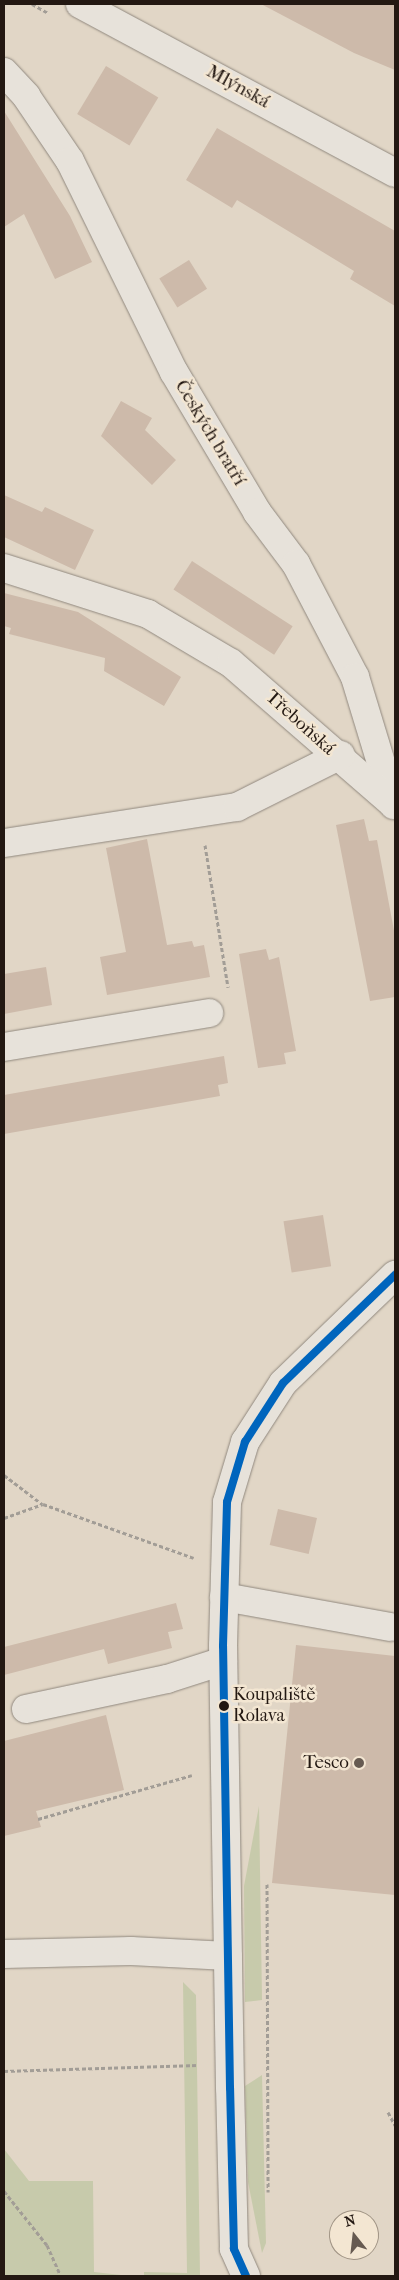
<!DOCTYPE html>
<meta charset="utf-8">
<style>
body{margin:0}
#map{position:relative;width:399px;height:2280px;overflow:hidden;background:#e1d6c6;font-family:"IM FELL French Canon",serif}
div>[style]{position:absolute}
.green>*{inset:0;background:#c7caab}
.building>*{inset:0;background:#cdbaaa;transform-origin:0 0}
.path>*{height:3px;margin-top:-1.5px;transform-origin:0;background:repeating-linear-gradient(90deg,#a29d96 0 4px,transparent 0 6.5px)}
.roads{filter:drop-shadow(0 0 1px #90887e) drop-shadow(0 0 1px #90887e)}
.minor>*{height:28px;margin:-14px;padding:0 14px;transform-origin:14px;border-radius:14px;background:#e7e2da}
.bus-1>*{height:8px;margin:-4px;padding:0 4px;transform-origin:4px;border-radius:4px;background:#0065bd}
.dots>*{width:14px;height:14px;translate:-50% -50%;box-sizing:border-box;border:2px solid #f3e6d2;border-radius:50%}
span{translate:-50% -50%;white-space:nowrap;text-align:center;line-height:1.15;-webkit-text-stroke:5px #f3e6d2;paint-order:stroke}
.bus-label{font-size:18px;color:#231812}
.left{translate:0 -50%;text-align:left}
.street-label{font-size:19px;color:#231812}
.poi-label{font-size:19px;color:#231812}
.right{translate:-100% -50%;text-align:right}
.frame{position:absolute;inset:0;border:5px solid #231812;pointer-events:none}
.north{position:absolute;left:329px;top:2210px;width:50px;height:50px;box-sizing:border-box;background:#f3e6d2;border:1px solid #a09485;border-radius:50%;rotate:344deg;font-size:14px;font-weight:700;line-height:20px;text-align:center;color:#231812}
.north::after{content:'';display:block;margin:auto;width:18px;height:22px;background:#665a51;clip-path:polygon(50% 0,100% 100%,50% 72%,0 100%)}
</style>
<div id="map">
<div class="green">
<div style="clip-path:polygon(259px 1806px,262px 2000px,245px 2002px,244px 1886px)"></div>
<div style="clip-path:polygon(183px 1982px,196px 1995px,200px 2276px,144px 2276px,144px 2272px,187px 2273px)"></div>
<div style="clip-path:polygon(262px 2075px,266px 2243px,262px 2253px,248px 2182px,245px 2086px)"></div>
<div style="clip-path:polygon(4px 2149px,29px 2181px,93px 2181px,94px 2272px,130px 2276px,4px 2276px)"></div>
</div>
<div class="building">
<div style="clip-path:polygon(261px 4px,395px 4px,395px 70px,354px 53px)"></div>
<div style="left:106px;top:66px;width:61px;height:56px;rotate:31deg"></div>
<div style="clip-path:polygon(4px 111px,70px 216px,92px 262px,55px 279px,24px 214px,4px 227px)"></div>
<div style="clip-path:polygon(217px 128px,395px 231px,395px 306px,350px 279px,354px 271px,237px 200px,232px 208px,186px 180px)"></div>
<div style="left:189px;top:260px;width:34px;height:35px;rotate:58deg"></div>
<div style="clip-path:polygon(121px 401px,152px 418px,145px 430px,176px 460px,152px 485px,101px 436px)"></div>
<div style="clip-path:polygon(4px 495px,42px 512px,45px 507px,94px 530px,75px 570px,4px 537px)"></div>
<div style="left:192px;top:561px;width:120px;height:34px;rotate:33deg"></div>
<div style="clip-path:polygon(4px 593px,78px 612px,181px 677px,164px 706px,104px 671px,105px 658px,9px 634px,11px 628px,4px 626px)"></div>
<div style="clip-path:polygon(364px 819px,369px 841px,377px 840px,395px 936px,395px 997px,370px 1001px,336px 825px)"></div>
<div style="clip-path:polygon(147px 839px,167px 945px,192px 941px,194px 947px,204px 945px,210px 977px,107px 995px,100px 957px,126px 952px,106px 848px)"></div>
<div style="clip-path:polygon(266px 949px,269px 960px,279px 957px,296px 1051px,284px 1053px,286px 1064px,258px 1068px,239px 954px)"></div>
<div style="clip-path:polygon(46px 967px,52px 1005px,4px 1014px,4px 974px)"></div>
<div style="clip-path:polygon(224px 1056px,228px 1083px,218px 1085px,220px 1096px,4px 1134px,4px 1095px)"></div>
<div style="left:323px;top:1215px;width:52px;height:40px;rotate:81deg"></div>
<div style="left:278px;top:1509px;width:40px;height:37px;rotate:13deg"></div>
<div style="clip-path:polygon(176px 1603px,183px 1629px,168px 1632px,172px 1648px,108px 1664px,104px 1649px,4px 1675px,4px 1647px)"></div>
<div style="clip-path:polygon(296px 1645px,395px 1656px,395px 1895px,272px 1883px)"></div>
<div style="clip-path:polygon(106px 1715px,124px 1790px,36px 1811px,41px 1827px,4px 1836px,4px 1741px)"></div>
</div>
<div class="path">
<div style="left:32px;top:4px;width:18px;rotate:29deg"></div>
<div style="left:205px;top:845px;width:144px;rotate:80.8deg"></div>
<div style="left:4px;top:1475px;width:48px;rotate:37.3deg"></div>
<div style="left:4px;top:1518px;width:41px;rotate:-19.7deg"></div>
<div style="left:43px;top:1504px;width:160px;rotate:19.7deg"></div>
<div style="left:38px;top:1819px;width:160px;rotate:-15.9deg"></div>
<div style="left:267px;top:1884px;width:308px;rotate:89.8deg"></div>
<div style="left:4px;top:2071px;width:194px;rotate:-1.8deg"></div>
<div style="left:388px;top:2112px;width:15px;rotate:62deg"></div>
<div style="left:4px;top:2191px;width:69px;rotate:51.5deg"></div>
<div style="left:47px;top:2245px;width:34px;rotate:66deg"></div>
</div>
<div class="roads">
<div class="minor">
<div style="left:80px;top:4px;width:357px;rotate:28.2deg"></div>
<div style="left:4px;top:72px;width:33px;rotate:47deg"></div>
<div style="left:26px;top:96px;width:78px;rotate:55.9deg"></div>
<div style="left:70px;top:161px;width:235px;rotate:63.8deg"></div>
<div style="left:174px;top:372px;width:163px;rotate:59.3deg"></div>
<div style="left:257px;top:512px;width:65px;rotate:53.1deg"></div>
<div style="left:296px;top:564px;width:127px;rotate:62.4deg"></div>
<div style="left:355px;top:677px;width:134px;rotate:73.1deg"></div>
<div style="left:4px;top:568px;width:151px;rotate:17.7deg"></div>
<div style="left:148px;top:614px;width:96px;rotate:30.6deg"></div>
<div style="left:231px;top:663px;width:215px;rotate:41deg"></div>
<div style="left:4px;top:843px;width:236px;rotate:-8.8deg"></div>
<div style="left:237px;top:807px;width:116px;rotate:-26.6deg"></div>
<div style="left:4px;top:1047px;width:208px;rotate:-9.4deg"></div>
<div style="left:224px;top:1597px;width:169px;rotate:10.2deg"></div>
<div style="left:26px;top:1709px;width:144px;rotate:-12deg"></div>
<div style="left:167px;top:1679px;width:59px;rotate:-17.8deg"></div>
<div style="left:4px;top:1954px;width:127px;rotate:-1.4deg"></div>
<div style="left:131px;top:1951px;width:97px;rotate:3deg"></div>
<div style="left:246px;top:2276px;width:30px;rotate:-114deg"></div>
<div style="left:234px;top:2249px;width:161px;rotate:-91.4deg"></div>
<div style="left:230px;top:2088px;width:442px;rotate:-90.9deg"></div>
<div style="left:223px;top:1646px;width:144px;rotate:-88.4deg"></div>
<div style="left:227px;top:1502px;width:63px;rotate:-73.3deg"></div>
<div style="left:245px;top:1442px;width:70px;rotate:-57.2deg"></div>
<div style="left:283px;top:1383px;width:156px;rotate:-44deg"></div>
</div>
</div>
<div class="bus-1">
<div style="left:246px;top:2276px;width:30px;rotate:-114deg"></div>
<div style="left:234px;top:2249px;width:161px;rotate:-91.4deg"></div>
<div style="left:230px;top:2088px;width:442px;rotate:-90.9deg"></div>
<div style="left:223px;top:1646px;width:144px;rotate:-88.4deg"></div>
<div style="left:227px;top:1502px;width:63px;rotate:-73.3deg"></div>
<div style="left:245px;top:1442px;width:70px;rotate:-57.2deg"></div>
<div style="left:283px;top:1383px;width:156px;rotate:-44deg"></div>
</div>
<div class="dots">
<div style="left:224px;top:1706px;background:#231812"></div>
<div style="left:359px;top:1763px;background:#665a51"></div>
</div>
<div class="bus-label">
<span class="left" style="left:233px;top:1706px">Koupaliště<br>Rolava</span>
</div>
<div class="street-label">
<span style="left:238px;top:87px;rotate:29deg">Mlýnská</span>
<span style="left:210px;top:433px;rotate:59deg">Českých bratří</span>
<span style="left:300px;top:723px;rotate:42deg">Třeboňská</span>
</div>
<div class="poi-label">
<span class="right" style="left:349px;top:1763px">Tesco</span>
</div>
<div class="frame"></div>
<div class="north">N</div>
</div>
